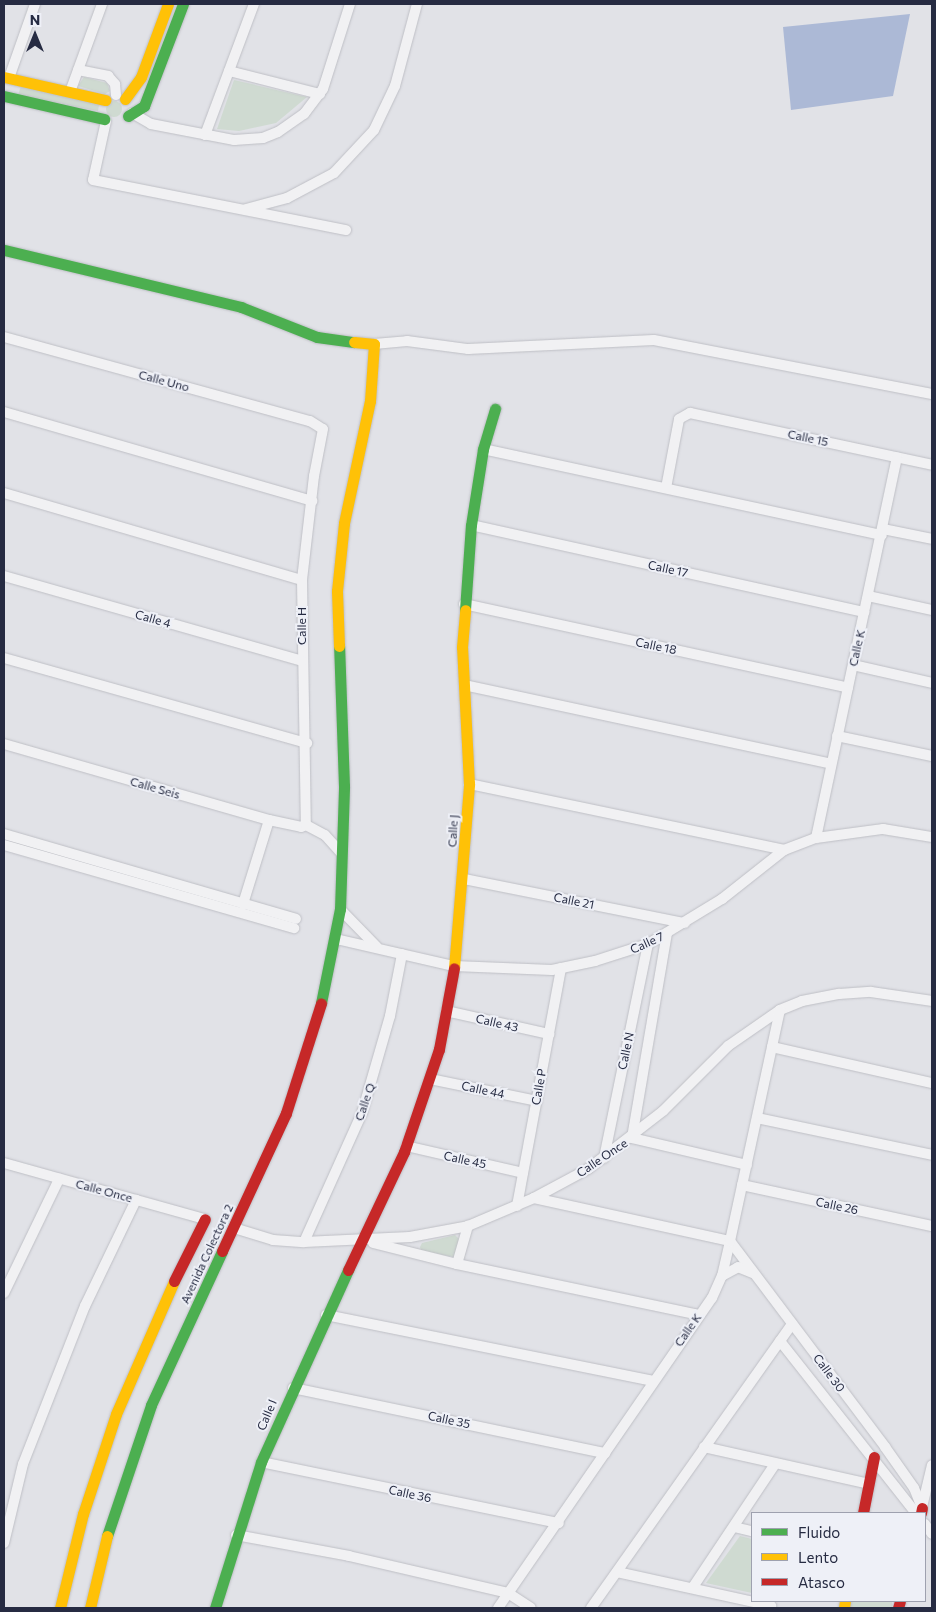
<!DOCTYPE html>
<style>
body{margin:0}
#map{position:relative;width:936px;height:1612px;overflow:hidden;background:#e1e2e7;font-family:Commissioner,sans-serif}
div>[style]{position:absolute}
.green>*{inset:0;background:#cfdad1;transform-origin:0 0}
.round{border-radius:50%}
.water>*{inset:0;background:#acb9d6}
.roads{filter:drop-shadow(0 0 1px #bebfc5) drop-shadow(0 0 1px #bebfc5)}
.street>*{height:10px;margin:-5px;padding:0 5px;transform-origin:5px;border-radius:5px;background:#f1f1f3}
.fast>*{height:11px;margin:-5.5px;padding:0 5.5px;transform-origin:5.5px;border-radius:5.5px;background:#4caf50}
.slow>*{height:11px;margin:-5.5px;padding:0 5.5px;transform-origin:5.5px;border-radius:5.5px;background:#ffc107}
.jam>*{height:11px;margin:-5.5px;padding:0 5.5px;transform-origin:5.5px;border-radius:5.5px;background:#c62828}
span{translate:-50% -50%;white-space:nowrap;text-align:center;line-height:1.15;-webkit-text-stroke:4px #eef0f7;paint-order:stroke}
.street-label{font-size:12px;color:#262b42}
.frame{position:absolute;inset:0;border:5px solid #262b42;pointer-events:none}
.legend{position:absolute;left:751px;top:1512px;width:175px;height:90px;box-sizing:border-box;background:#eef0f7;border:1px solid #9ea1af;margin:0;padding:6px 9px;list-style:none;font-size:15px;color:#262b42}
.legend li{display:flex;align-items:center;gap:10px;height:25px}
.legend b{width:25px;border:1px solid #9ea1af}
.north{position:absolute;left:10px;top:10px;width:50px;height:50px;-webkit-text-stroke:4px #eef0f7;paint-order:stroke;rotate:0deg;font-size:14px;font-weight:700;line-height:20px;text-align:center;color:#262b42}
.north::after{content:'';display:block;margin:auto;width:18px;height:22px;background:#262b42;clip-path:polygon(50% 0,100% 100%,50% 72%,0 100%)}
</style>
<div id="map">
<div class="green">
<div style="clip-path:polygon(84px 77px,107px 83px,110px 91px,105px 94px,78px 86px)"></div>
<div style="clip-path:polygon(234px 80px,307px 97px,276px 123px,239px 131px,217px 129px)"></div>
<div style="clip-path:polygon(21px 86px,99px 105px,98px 111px,18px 95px)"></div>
<div class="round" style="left:106px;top:101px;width:16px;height:16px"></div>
<div style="clip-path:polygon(455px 1235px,459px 1239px,454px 1257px,421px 1251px,420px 1247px,422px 1243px)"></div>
<div style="clip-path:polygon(740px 1536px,752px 1539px,752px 1593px,706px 1583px)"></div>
<div style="left:851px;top:1601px;width:41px;height:7px"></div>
</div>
<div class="water">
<div style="clip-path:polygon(910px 14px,893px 96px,791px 110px,783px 27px)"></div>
</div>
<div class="roads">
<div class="street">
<div style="left:78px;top:70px;width:31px;rotate:11deg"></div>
<div style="left:108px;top:76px;width:11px;rotate:49deg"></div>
<div style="left:115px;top:84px;width:11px;rotate:85deg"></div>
<div style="left:229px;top:71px;width:94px;rotate:14.2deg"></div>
<div style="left:9px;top:78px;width:78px;rotate:-70.6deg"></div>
<div style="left:70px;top:92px;width:94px;rotate:-70deg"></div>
<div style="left:132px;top:113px;width:22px;rotate:30deg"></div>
<div style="left:151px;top:124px;width:85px;rotate:10.9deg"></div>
<div style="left:234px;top:140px;width:29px;rotate:-4deg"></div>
<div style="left:263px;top:138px;width:16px;rotate:-22deg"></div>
<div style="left:278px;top:132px;width:32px;rotate:-35deg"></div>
<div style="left:304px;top:114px;width:31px;rotate:-53deg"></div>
<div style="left:323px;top:89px;width:89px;rotate:-72.4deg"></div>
<div style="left:106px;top:121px;width:60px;rotate:102.4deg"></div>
<div style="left:93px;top:180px;width:258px;rotate:11.2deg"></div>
<div style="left:205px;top:135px;width:140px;rotate:-69.5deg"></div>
<div style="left:246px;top:209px;width:42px;rotate:-15deg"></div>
<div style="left:287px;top:198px;width:53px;rotate:-28deg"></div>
<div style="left:334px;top:173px;width:59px;rotate:-47.1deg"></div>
<div style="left:374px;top:130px;width:49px;rotate:-64.5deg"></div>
<div style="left:395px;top:86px;width:85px;rotate:-75deg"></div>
<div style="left:4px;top:337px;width:317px;rotate:15.4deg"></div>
<div style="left:310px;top:421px;width:15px;rotate:32deg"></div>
<div style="left:323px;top:429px;width:48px;rotate:100.8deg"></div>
<div style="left:314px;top:476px;width:105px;rotate:96.6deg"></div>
<div style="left:302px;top:580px;width:245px;rotate:89.1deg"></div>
<div style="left:374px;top:344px;width:33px;rotate:-5deg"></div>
<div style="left:407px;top:341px;width:62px;rotate:7.5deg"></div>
<div style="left:468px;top:349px;width:186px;rotate:-2.8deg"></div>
<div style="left:654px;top:340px;width:283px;rotate:11deg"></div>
<div style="left:4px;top:412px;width:321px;rotate:16.1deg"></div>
<div style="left:483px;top:449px;width:408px;rotate:12.2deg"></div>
<div style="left:666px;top:488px;width:70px;rotate:-79.3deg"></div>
<div style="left:679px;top:419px;width:13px;rotate:-29deg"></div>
<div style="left:690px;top:413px;width:248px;rotate:12.1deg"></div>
<div style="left:4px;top:493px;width:310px;rotate:16.3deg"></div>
<div style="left:471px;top:525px;width:403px;rotate:12.5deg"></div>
<div style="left:883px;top:529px;width:50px;rotate:11.5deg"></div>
<div style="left:4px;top:576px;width:310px;rotate:15.9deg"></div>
<div style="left:868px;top:596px;width:66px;rotate:12.3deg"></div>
<div style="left:464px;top:604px;width:393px;rotate:12.3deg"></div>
<div style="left:4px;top:658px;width:315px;rotate:15.7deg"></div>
<div style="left:853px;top:665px;width:81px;rotate:12.8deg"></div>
<div style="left:464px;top:685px;width:375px;rotate:12.1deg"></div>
<div style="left:837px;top:736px;width:97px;rotate:11.9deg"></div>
<div style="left:4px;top:744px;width:276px;rotate:16deg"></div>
<div style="left:269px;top:820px;width:33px;rotate:12deg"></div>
<div style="left:301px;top:827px;width:5px;rotate:-22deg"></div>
<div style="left:469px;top:784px;width:322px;rotate:11.8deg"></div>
<div style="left:306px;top:825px;width:21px;rotate:28deg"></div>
<div style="left:325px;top:835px;width:25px;rotate:48deg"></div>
<div style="left:4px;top:834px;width:304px;rotate:16.2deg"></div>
<div style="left:816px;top:838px;width:389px;rotate:-78deg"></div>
<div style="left:4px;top:845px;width:302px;rotate:16deg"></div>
<div style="left:464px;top:879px;width:225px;rotate:11.3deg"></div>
<div style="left:243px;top:904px;width:88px;rotate:-72.8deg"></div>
<div style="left:340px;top:909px;width:53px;rotate:45.8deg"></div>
<div style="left:667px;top:933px;width:208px;rotate:99.7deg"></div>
<div style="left:632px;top:1138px;width:118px;rotate:13.2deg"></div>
<div style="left:336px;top:939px;width:121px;rotate:12.9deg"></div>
<div style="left:454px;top:966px;width:98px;rotate:2.3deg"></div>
<div style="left:552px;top:970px;width:44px;rotate:-11.8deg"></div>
<div style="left:595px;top:961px;width:56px;rotate:-17.8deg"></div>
<div style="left:648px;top:944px;width:87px;rotate:-31.3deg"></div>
<div style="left:722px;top:899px;width:79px;rotate:-38.3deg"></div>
<div style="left:784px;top:850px;width:34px;rotate:-21deg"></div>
<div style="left:816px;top:838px;width:68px;rotate:-7.7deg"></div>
<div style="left:883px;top:829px;width:50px;rotate:9.3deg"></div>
<div style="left:446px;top:1011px;width:106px;rotate:12.6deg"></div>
<div style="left:772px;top:1047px;width:164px;rotate:12.7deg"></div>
<div style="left:430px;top:1079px;width:109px;rotate:11.6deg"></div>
<div style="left:757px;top:1118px;width:179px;rotate:11.9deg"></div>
<div style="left:406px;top:1146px;width:120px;rotate:13deg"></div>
<div style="left:604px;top:1158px;width:218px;rotate:-78.4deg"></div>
<div style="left:4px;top:1163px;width:209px;rotate:15.6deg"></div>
<div style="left:742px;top:1185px;width:194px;rotate:12.2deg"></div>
<div style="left:534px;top:1198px;width:201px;rotate:12.4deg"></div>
<div style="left:730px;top:1241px;width:258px;rotate:53deg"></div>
<div style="left:885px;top:1447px;width:50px;rotate:54.7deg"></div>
<div style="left:914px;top:1488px;width:22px;rotate:68deg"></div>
<div style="left:517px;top:1206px;width:242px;rotate:-79.5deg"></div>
<div style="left:234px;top:1228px;width:41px;rotate:17.1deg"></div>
<div style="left:273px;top:1240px;width:31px;rotate:4deg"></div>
<div style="left:304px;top:1242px;width:106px;rotate:-2.7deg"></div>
<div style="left:410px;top:1237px;width:59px;rotate:-10.7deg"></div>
<div style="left:468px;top:1226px;width:72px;rotate:-23deg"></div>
<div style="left:534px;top:1198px;width:61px;rotate:-28.2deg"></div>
<div style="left:588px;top:1169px;width:95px;rotate:-37.7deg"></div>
<div style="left:663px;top:1111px;width:92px;rotate:-45deg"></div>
<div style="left:728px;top:1046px;width:63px;rotate:-34.7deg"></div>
<div style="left:780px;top:1010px;width:24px;rotate:-22deg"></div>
<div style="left:802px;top:1001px;width:38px;rotate:-11deg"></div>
<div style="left:839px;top:994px;width:32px;rotate:-4deg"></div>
<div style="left:871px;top:992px;width:62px;rotate:8.4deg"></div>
<div style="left:304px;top:1242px;width:141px;rotate:-65.8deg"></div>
<div style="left:362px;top:1113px;width:101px;rotate:-73.9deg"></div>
<div style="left:390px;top:1016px;width:63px;rotate:-79deg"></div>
<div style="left:373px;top:1243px;width:87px;rotate:14deg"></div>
<div style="left:457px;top:1264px;width:247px;rotate:11.9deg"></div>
<div style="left:457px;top:1264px;width:40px;rotate:-74deg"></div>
<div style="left:722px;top:1276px;width:18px;rotate:-29deg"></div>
<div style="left:738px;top:1267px;width:16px;rotate:22deg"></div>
<div style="left:4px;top:1293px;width:127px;rotate:-64.2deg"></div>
<div style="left:326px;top:1315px;width:334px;rotate:11.4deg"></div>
<div style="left:780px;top:1341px;width:219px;rotate:51.7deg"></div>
<div style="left:293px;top:1388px;width:319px;rotate:11.8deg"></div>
<div style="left:704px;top:1447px;width:169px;rotate:12.6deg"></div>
<div style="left:261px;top:1462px;width:304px;rotate:11.6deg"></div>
<div style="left:922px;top:1507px;width:43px;rotate:-76.6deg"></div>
<div style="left:925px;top:1524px;width:12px;rotate:55deg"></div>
<div style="left:734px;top:1527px;width:18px;rotate:13deg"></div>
<div style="left:236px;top:1535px;width:115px;rotate:10.5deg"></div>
<div style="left:349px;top:1556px;width:163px;rotate:13.1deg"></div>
<div style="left:508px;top:1593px;width:27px;rotate:33deg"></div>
<div style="left:4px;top:1543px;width:81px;rotate:-76.5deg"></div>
<div style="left:23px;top:1464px;width:170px;rotate:-68.6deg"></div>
<div style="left:85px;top:1306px;width:118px;rotate:-64.3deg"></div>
<div style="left:617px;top:1572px;width:158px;rotate:12.4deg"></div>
<div style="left:693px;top:1587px;width:148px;rotate:-56.3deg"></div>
<div style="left:498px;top:1608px;width:377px;rotate:-55.4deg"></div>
<div style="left:712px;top:1298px;width:24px;rotate:-66deg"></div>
<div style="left:722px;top:1276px;width:36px;rotate:-77deg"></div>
<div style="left:730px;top:1241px;width:236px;rotate:-77.8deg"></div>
<div style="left:591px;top:1608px;width:348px;rotate:-54.7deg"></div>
</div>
<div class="fast">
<div style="left:4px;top:96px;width:103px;rotate:13deg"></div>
<div style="left:128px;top:116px;width:19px;rotate:-32deg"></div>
<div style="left:144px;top:106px;width:109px;rotate:-69.1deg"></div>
<div style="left:4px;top:250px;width:244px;rotate:13.5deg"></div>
<div style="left:241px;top:307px;width:82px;rotate:21.5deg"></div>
<div style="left:317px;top:337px;width:37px;rotate:8deg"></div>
<div style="left:465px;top:610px;width:85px;rotate:-86deg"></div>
<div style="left:471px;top:525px;width:77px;rotate:-81deg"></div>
<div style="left:483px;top:449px;width:42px;rotate:-73.3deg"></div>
<div style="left:321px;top:1003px;width:96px;rotate:-78.6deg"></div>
<div style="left:340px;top:909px;width:123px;rotate:-88.1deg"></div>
<div style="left:344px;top:786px;width:140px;rotate:-92deg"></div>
<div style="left:107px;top:1536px;width:138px;rotate:-71.4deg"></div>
<div style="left:151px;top:1405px;width:170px;rotate:-65.2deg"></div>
<div style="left:215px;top:1608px;width:153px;rotate:-72.5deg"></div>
<div style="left:261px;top:1462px;width:211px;rotate:-65.6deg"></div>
</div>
<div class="slow">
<div style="left:4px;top:77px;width:104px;rotate:12.8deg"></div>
<div style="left:125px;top:99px;width:27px;rotate:-54deg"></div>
<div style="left:141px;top:77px;width:78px;rotate:-69.7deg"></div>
<div style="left:339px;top:646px;width:55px;rotate:-92.1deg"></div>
<div style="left:337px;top:591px;width:68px;rotate:-84.1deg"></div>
<div style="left:344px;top:523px;width:125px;rotate:-78deg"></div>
<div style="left:370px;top:401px;width:57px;rotate:-86deg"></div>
<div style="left:374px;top:344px;width:20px;rotate:-174deg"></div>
<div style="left:454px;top:968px;width:185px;rotate:-85.3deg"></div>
<div style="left:469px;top:784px;width:137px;rotate:-92.9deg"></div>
<div style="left:462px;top:647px;width:37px;rotate:-85deg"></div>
<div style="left:60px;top:1608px;width:97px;rotate:-76.3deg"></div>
<div style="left:83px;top:1514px;width:105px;rotate:-71.7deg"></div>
<div style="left:116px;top:1414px;width:145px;rotate:-66.4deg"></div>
<div style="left:90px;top:1608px;width:74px;rotate:-76.7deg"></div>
<div style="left:844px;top:1608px;width:7px;rotate:-82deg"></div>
</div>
<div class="jam">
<div style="left:222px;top:1251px;width:152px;rotate:-65.1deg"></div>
<div style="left:286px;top:1113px;width:115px;rotate:-72.3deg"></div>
<div style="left:348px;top:1270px;width:131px;rotate:-64.6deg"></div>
<div style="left:404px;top:1152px;width:109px;rotate:-71.2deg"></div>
<div style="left:439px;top:1049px;width:82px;rotate:-79.5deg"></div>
<div style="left:174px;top:1281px;width:69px;rotate:-63.4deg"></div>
<div style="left:863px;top:1513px;width:57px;rotate:-78.9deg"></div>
<div style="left:921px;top:1513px;width:5px;rotate:-79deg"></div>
<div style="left:898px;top:1608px;width:7px;rotate:-74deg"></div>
</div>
</div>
<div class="street-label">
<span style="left:164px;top:381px;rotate:15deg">Calle Uno</span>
<span style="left:808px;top:438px;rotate:12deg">Calle 15</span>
<span style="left:668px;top:569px;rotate:12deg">Calle 17</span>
<span style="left:153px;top:619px;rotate:16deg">Calle 4</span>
<span style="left:302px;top:626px;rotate:-90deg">Calle H</span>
<span style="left:656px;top:646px;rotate:12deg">Calle 18</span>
<span style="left:857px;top:648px;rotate:-77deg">Calle K</span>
<span style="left:155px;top:788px;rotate:16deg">Calle Seis</span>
<span style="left:453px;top:831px;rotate:-87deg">Calle J</span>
<span style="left:574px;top:901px;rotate:11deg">Calle 21</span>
<span style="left:647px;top:943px;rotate:-24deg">Calle 7</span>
<span style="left:497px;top:1023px;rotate:13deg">Calle 43</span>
<span style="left:626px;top:1051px;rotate:-78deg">Calle N</span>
<span style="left:539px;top:1087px;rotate:-80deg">Calle P</span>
<span style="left:483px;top:1090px;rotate:12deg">Calle 44</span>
<span style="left:365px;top:1102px;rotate:-71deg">Calle Q</span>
<span style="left:602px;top:1158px;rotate:-34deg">Calle Once</span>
<span style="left:465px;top:1160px;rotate:12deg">Calle 45</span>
<span style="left:104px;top:1191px;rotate:15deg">Calle Once</span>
<span style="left:837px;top:1206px;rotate:12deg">Calle 26</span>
<span style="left:207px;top:1254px;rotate:-65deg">Avenida Colectora 2</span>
<span style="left:688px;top:1330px;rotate:-55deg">Calle K</span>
<span style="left:829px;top:1373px;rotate:53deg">Calle 30</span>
<span style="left:267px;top:1415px;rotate:-67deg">Calle I</span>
<span style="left:449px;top:1420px;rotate:12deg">Calle 35</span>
<span style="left:410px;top:1494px;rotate:12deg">Calle 36</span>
</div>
<div class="frame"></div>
<ul class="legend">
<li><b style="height:6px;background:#4caf50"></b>Fluido</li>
<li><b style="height:6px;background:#ffc107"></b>Lento</li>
<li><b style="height:6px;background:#c62828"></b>Atasco</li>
</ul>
<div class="north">N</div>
</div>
